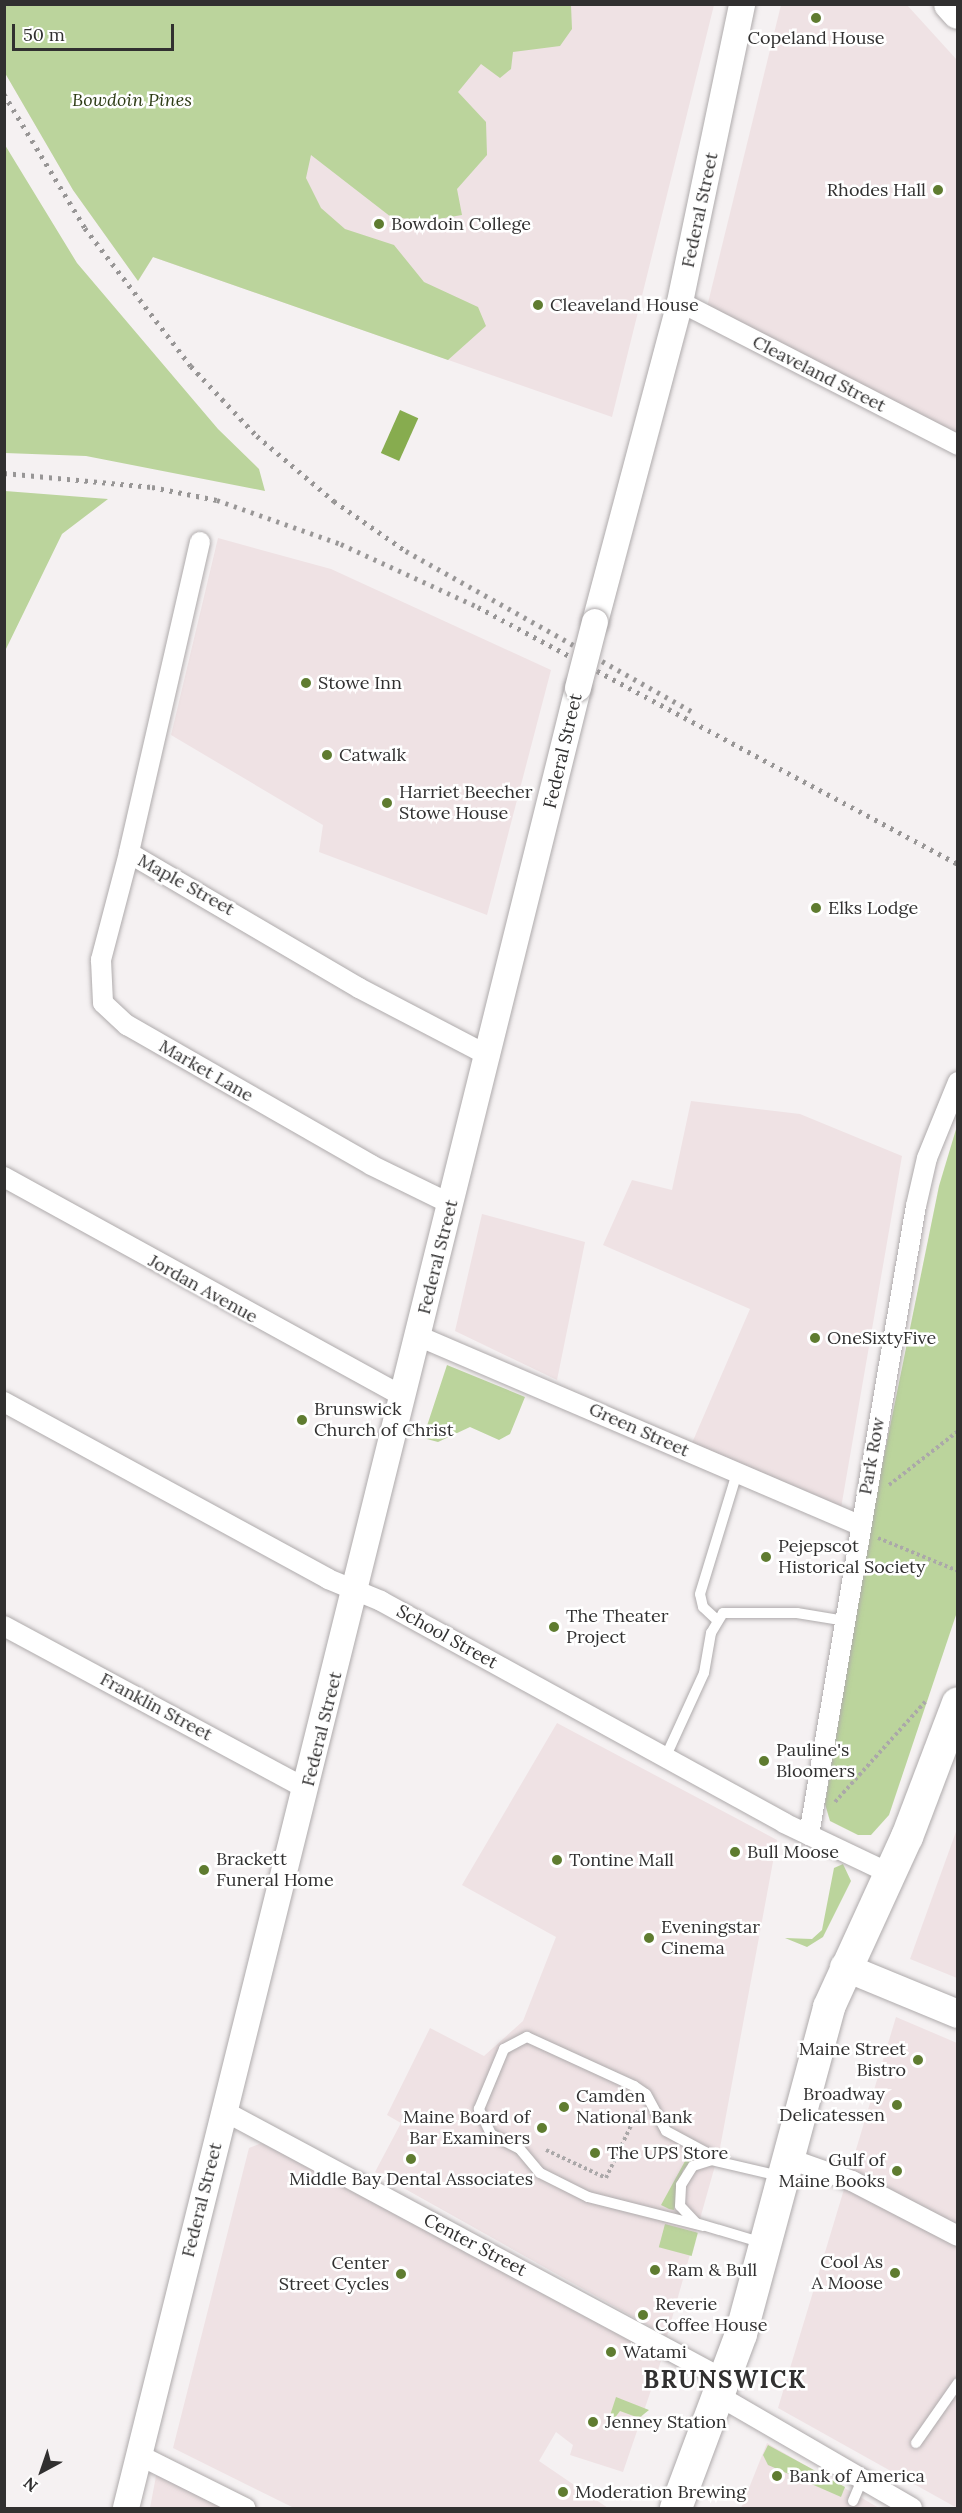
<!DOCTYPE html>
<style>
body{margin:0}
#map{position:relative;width:962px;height:2513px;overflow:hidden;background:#f5f1f2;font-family:Lora,serif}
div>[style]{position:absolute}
.built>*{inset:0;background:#efe2e4}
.green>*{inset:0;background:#bbd49c;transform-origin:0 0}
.water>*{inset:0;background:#87ac4f;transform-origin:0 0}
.path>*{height:4px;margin-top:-2px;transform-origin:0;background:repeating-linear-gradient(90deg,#aba8a9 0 3px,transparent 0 6px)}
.roads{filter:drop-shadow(0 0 2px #afabac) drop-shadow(0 0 2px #afabac)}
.service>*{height:10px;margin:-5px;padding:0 5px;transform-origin:5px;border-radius:5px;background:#fff}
.minor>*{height:20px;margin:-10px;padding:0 10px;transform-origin:10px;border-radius:10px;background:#fff}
.tertiary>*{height:26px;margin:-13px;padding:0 13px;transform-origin:13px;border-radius:13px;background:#fff}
.secondary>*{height:28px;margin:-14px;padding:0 14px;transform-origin:14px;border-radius:14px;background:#fff}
.primary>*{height:32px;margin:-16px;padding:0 16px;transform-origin:16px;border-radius:16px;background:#fff}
.rail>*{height:4.5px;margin-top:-2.25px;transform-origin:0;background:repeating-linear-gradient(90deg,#989696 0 3px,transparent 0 9px)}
.bridges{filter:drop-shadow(0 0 2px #afabac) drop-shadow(0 0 2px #afabac)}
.tertiary-bridge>*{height:26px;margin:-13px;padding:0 13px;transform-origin:13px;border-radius:13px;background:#fff}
.dots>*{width:16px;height:16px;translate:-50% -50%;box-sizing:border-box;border:3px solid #fff;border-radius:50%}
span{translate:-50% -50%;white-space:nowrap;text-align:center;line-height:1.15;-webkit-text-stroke:5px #fff;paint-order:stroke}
.poi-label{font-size:18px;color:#313030}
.right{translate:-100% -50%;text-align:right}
.left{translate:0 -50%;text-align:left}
.park-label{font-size:18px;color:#2e3d16;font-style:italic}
.street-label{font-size:18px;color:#313030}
.district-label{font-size:24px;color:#313030;font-weight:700;letter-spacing:1.5px}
.frame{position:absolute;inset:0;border:6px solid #313030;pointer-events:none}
.north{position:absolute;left:12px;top:2441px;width:60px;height:60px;-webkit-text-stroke:4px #fff;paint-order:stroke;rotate:220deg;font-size:16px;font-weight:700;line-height:24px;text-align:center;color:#313030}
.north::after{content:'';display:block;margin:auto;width:21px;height:27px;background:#313030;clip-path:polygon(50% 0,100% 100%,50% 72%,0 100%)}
.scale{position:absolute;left:12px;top:24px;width:162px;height:27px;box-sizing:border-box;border:3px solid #313030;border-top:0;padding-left:8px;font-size:18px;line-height:21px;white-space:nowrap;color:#313030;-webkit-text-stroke:4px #fff;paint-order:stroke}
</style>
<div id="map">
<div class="built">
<div style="clip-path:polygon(4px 5px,714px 5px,612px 417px,153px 257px,138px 281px,73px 190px,5px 73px)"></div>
<div style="clip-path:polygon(781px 5px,907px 5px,957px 60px,957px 435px,707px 307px)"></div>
<div style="clip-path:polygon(218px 538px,331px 569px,551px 670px,487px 915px,319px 852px,323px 825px,171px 735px)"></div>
<div style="clip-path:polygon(691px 1101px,800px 1114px,902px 1156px,841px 1508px,692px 1443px,750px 1309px,603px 1245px,632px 1180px,672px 1190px)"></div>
<div style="clip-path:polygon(482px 1214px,585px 1242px,557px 1380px,455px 1331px)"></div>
<div style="clip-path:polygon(557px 1723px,777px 1840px,720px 2148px,667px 2336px,375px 2172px,401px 2123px,387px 2115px,430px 2028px,484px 2056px,523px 2021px,556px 1937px,462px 1885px)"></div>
<div style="clip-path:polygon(957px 1829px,957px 1978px,910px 1959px)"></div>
<div style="clip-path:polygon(896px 2017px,957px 2043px,957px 2508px,778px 2408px)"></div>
<div style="clip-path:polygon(262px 2143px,662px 2358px,623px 2472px,570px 2455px,573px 2445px,556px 2432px,539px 2461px,608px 2508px,294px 2508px,173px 2448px,249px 2148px)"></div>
<div style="clip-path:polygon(767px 2443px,879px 2508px,741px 2508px)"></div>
<div style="clip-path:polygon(156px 2476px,160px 2476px,222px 2508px,150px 2508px)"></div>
</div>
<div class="green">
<div style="clip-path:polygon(4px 5px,571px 5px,572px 29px,560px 46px,513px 52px,511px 69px,500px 78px,481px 64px,458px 92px,486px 122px,487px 155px,457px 189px,462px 215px,427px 221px,391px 217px,311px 155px,306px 178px,321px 208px,345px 229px,394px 245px,424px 282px,478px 307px,486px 326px,448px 360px,153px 257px,138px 281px,73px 190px,5px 73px)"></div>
<div style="clip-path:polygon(5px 145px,77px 263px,218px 429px,259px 469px,265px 491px,86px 456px,5px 453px)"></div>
<div style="clip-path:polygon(5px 491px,108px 499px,62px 534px,5px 651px)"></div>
<div style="clip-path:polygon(957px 1126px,957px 1612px,889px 1815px,871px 1835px,858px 1835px,830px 1821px,825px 1804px,871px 1520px,939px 1186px)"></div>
<div style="clip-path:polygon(447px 1365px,525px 1397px,510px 1434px,499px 1440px,470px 1427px,438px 1442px,423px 1438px)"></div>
<div style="clip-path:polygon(843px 1864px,851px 1881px,823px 1937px,807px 1947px,785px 1938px,812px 1939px,822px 1930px,834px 1868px)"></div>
<div style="clip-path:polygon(690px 2152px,695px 2158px,683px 2170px,674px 2210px,669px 2209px,661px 2205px)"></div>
<div style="left:665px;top:2224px;width:34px;height:24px;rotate:15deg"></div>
<div style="clip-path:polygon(616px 2397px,649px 2410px,639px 2418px,620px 2411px,605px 2431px)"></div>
<div style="clip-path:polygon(768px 2445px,845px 2487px,841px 2497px,768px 2465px,763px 2455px)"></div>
</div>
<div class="water">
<div style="left:400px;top:410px;width:20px;height:47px;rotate:24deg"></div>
</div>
<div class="path">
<div style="left:889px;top:1485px;width:88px;rotate:-38deg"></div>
<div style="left:878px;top:1538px;width:87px;rotate:22.4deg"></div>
<div style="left:835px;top:1802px;width:135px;rotate:-48deg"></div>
<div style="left:546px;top:2150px;width:66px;rotate:25deg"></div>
<div style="left:606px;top:2178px;width:74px;rotate:-64.5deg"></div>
</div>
<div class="roads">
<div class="service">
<div style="left:717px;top:1620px;width:19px;rotate:-137deg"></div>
<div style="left:703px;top:1607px;width:13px;rotate:-103deg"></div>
<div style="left:700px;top:1594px;width:127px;rotate:-73deg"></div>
<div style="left:666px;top:1756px;width:91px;rotate:-65.4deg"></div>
<div style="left:704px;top:1673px;width:41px;rotate:-80.1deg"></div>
<div style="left:711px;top:1633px;width:23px;rotate:-59deg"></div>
<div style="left:723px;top:1613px;width:74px"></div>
<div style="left:797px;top:1613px;width:50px;rotate:9.3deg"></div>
<div style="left:703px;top:2226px;width:119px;rotate:-165.8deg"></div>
<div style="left:588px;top:2197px;width:54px;rotate:-153.4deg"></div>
<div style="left:540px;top:2173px;width:31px;rotate:-130deg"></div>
<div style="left:520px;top:2149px;width:33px;rotate:-153deg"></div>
<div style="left:491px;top:2134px;width:28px;rotate:-116deg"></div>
<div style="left:479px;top:2109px;width:65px;rotate:-67.4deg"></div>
<div style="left:504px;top:2049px;width:26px;rotate:-28deg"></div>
<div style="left:527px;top:2037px;width:118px;rotate:24.6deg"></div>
<div style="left:634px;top:2086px;width:14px;rotate:34deg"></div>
<div style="left:646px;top:2094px;width:42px;rotate:61.6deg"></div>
<div style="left:666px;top:2131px;width:64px;rotate:28.2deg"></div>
<div style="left:763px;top:2243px;width:70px;rotate:-163.4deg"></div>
<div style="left:696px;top:2223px;width:23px;rotate:-133deg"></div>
<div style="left:680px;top:2206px;width:21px;rotate:-87deg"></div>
<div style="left:681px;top:2185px;width:22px;rotate:-58deg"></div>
<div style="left:693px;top:2166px;width:19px;rotate:-18deg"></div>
<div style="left:711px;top:2160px;width:70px;rotate:13.2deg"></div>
<div style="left:916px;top:2443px;width:73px;rotate:-55deg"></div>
<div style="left:853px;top:2501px;width:23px;rotate:-67deg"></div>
</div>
<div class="minor">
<div style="left:680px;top:302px;width:313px;rotate:27.2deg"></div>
<div style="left:200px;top:542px;width:319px;rotate:102.9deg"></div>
<div style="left:129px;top:853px;width:267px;rotate:30.4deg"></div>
<div style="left:359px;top:988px;width:147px;rotate:27.6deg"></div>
<div style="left:129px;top:853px;width:111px;rotate:104.7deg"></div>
<div style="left:101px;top:960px;width:43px;rotate:87.3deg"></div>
<div style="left:103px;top:1003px;width:33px;rotate:43deg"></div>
<div style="left:127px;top:1025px;width:281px;rotate:29.8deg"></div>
<div style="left:371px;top:1165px;width:89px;rotate:26deg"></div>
<div style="left:4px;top:1177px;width:457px;rotate:28.8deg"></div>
<div style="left:418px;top:1336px;width:481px;rotate:23.2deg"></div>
<div style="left:4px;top:1402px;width:369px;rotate:28.6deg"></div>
<div style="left:328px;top:1579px;width:57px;rotate:22.5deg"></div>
<div style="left:381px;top:1601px;width:460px;rotate:28.8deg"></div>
<div style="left:784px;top:1823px;width:116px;rotate:25.5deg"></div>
<div style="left:4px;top:1626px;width:344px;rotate:28.3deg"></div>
<div style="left:809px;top:1835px;width:638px;rotate:-80.35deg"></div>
<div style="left:916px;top:1206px;width:49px;rotate:-77.1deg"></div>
<div style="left:927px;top:1158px;width:82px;rotate:-67.8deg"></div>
<div style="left:224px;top:2111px;width:569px;rotate:28.23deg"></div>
<div style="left:787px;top:2158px;width:69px;rotate:19.5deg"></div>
<div style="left:852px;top:2181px;width:119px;rotate:27.4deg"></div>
<div style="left:719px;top:2396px;width:223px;rotate:30.1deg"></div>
<div style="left:139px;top:2455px;width:119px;rotate:26.6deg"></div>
</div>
<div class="tertiary">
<div style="left:595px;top:622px;width:331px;rotate:-75.1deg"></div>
<div style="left:680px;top:302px;width:304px;rotate:-78.2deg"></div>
<div style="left:126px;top:2508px;width:1875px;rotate:-76.05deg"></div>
</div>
<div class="secondary">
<div style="left:844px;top:1967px;width:123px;rotate:22.4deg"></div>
</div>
<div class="primary">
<div style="left:950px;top:4px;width:12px;rotate:48deg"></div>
<div style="left:676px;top:2508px;width:186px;rotate:-69.5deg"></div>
<div style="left:741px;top:2334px;width:339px;rotate:-74.9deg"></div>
<div style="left:829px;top:2007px;width:187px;rotate:-65.4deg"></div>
<div style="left:907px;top:1837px;width:143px;rotate:-69.2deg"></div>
</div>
</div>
<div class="rail">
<div style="left:4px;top:94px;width:157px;rotate:58.8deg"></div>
<div style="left:85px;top:228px;width:174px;rotate:52.5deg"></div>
<div style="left:191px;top:366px;width:96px;rotate:46.7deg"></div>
<div style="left:257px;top:436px;width:101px;rotate:40.2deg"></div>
<div style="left:334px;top:501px;width:88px;rotate:34.8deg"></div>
<div style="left:406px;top:551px;width:327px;rotate:29.3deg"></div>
<div style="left:4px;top:473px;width:149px;rotate:5.4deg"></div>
<div style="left:152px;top:487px;width:66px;rotate:11.3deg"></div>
<div style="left:217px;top:500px;width:132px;rotate:19.5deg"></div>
<div style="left:341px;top:544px;width:151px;rotate:24.7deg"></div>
<div style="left:478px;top:607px;width:544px;rotate:28.17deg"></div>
</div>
<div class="bridges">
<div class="tertiary-bridge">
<div style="left:578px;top:688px;width:68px;rotate:-75.6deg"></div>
</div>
</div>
<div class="dots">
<div style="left:816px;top:18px;background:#5f7c30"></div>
<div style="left:938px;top:190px;background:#5f7c30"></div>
<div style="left:379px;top:224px;background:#5f7c30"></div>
<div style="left:538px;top:305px;background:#5f7c30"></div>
<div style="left:306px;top:683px;background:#5f7c30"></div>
<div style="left:327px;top:755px;background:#5f7c30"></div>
<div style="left:387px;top:803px;background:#5f7c30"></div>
<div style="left:816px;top:908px;background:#5f7c30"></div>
<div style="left:815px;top:1338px;background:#5f7c30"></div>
<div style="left:302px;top:1420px;background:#5f7c30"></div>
<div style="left:766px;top:1557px;background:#5f7c30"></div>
<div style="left:554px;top:1627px;background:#5f7c30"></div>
<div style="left:764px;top:1761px;background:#5f7c30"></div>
<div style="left:735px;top:1852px;background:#5f7c30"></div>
<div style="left:557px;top:1860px;background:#5f7c30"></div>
<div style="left:204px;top:1870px;background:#5f7c30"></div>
<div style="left:649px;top:1938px;background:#5f7c30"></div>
<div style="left:918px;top:2060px;background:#5f7c30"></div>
<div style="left:897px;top:2105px;background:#5f7c30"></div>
<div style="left:564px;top:2107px;background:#5f7c30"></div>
<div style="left:542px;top:2128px;background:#5f7c30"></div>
<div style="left:595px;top:2153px;background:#5f7c30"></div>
<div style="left:411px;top:2159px;background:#5f7c30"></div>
<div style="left:897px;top:2171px;background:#5f7c30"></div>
<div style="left:655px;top:2270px;background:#5f7c30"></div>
<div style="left:895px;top:2273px;background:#5f7c30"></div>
<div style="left:401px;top:2274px;background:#5f7c30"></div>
<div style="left:643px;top:2315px;background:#5f7c30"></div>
<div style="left:611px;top:2352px;background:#5f7c30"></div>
<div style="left:593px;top:2422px;background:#5f7c30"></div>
<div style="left:777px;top:2476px;background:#5f7c30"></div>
<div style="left:563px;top:2492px;background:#5f7c30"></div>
</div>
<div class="poi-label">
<span style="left:816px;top:38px">Copeland House</span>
<span class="right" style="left:926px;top:190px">Rhodes Hall</span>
<span class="left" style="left:391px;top:224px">Bowdoin College</span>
<span class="left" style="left:550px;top:305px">Cleaveland House</span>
<span class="left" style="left:318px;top:683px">Stowe Inn</span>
<span class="left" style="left:339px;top:755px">Catwalk</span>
<span class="left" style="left:399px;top:803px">Harriet Beecher<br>Stowe House</span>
<span class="left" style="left:828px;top:908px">Elks Lodge</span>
<span class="left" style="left:827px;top:1338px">OneSixtyFive</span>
<span class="left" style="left:314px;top:1420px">Brunswick<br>Church of Christ</span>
<span class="left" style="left:778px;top:1557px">Pejepscot<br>Historical Society</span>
<span class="left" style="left:566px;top:1627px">The Theater<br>Project</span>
<span class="left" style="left:776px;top:1761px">Pauline's<br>Bloomers</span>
<span class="left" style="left:747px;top:1852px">Bull Moose</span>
<span class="left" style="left:216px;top:1870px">Brackett<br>Funeral Home</span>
<span class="left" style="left:569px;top:1860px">Tontine Mall</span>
<span class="left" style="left:661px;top:1938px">Eveningstar<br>Cinema</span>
<span class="right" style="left:906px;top:2060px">Maine Street<br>Bistro</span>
<span class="right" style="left:885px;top:2105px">Broadway<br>Delicatessen</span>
<span class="left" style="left:576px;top:2107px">Camden<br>National Bank</span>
<span class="right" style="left:530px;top:2128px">Maine Board of<br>Bar Examiners</span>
<span class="left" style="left:607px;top:2153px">The UPS Store</span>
<span class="right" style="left:885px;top:2171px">Gulf of<br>Maine Books</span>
<span style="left:411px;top:2179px">Middle Bay Dental Associates</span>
<span class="right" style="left:883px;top:2273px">Cool As<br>A Moose</span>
<span class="right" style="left:389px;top:2274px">Center<br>Street Cycles</span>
<span class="left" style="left:667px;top:2270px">Ram &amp; Bull</span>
<span class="left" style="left:655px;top:2315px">Reverie<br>Coffee House</span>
<span class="left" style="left:623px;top:2352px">Watami</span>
<span class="left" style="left:605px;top:2422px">Jenney Station</span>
<span class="left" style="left:789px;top:2476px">Bank of America</span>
<span class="left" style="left:575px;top:2492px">Moderation Brewing</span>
</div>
<div class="park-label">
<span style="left:132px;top:100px">Bowdoin Pines</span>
</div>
<div class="street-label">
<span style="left:700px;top:210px;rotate:-78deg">Federal Street</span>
<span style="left:819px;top:374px;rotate:27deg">Cleaveland Street</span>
<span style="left:563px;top:751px;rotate:-77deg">Federal Street</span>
<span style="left:186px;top:885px;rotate:29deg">Maple Street</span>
<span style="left:206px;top:1071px;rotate:30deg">Market Lane</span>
<span style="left:438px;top:1257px;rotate:-76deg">Federal Street</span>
<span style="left:203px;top:1289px;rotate:29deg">Jordan Avenue</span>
<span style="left:639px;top:1430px;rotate:24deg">Green Street</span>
<span style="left:872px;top:1456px;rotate:-80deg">Park Row</span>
<span style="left:447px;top:1637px;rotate:29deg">School Street</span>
<span style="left:156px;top:1707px;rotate:28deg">Franklin Street</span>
<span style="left:322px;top:1729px;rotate:-76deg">Federal Street</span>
<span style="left:202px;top:2200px;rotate:-76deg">Federal Street</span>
<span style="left:475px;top:2245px;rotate:28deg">Center Street</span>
</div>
<div class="district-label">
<span style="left:725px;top:2380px">BRUNSWICK</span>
</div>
<div class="frame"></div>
<div class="north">N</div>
<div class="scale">50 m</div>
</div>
